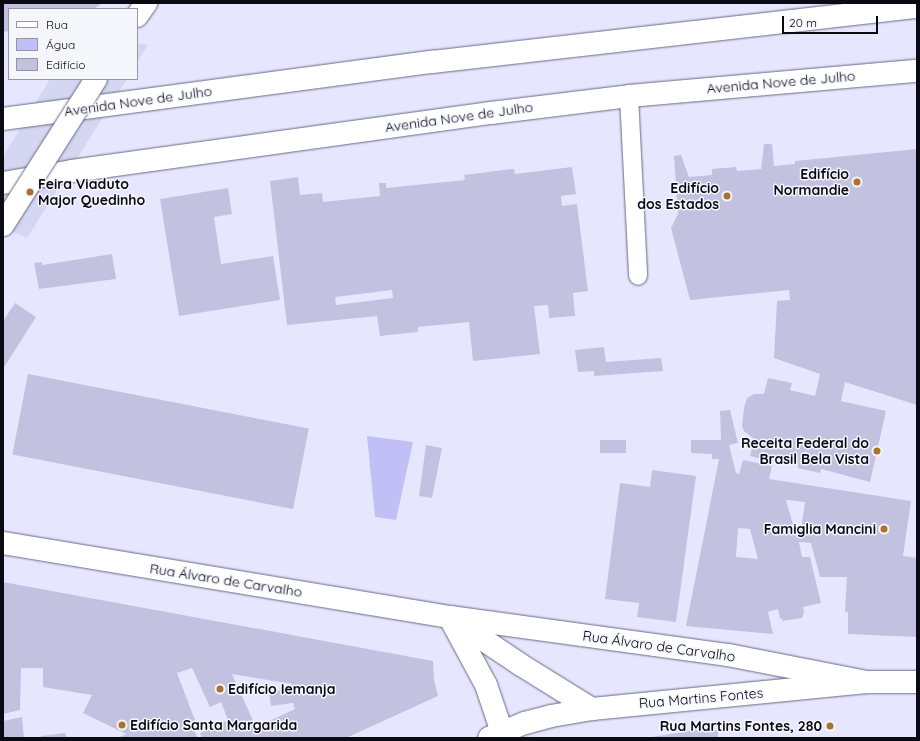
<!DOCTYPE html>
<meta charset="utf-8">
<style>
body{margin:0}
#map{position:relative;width:920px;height:741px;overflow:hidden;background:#e6e7ff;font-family:Quicksand,sans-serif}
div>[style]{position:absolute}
.built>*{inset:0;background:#d5d6f2}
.water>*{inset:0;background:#c0c0f7}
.building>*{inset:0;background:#c2c2e0;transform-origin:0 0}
.roads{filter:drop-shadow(0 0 1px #686983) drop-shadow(0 0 1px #686983)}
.lane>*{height:18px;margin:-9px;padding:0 9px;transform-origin:9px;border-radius:9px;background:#fff}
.street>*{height:22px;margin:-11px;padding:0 11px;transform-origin:11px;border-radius:11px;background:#fff}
.secondary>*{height:22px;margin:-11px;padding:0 11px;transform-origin:11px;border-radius:11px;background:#fff}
.primary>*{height:22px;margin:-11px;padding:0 11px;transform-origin:11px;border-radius:11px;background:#fff}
.bridges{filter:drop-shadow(0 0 1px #686983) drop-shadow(0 0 1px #686983)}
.street-bridge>*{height:22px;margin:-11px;padding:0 11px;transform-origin:11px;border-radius:11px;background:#fff}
.dots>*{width:11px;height:11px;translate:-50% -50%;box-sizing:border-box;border:2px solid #f5f6fc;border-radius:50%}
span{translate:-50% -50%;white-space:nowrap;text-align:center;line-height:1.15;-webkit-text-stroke:3px #f5f6fc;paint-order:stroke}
.street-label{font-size:14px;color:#0a0a14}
.poi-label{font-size:14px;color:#0a0a14;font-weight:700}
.right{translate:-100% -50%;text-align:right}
.left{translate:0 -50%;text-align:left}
.frame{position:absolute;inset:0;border:4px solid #0a0a14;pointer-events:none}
.legend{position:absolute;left:8px;top:8px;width:130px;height:72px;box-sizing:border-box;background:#f5f6fc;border:1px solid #97989f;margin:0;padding:5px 7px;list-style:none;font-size:12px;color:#0a0a14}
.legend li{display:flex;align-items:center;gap:8px;height:20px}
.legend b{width:20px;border:1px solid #97989f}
.scale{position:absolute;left:782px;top:16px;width:96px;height:18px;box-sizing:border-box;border:2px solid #0a0a14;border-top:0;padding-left:5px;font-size:12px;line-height:14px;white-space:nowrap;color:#0a0a14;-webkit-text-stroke:3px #f5f6fc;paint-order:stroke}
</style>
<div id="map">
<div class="built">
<div style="clip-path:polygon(137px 43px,148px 45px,137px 62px)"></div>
<div style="clip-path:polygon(50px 79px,127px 79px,27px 238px,3px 227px,3px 157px)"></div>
</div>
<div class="water">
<div style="clip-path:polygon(367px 436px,413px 442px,396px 520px,375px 517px)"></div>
</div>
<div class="building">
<div style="clip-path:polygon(3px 3px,102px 3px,94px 9px,9px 9px,9px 31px,3px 32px)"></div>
<div style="clip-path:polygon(764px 144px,772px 144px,774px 166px,795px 164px,795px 161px,917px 149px,917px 405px,845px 382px,841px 401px,886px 411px,870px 482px,821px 469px,820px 473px,798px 468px,798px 463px,773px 457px,772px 462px,750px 456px,754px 439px,744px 431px,742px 426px,744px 408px,747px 398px,754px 394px,764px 394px,768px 378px,792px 383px,790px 390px,815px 396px,820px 374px,774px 358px,777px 301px,790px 300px,789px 290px,690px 300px,671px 228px,678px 214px,674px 156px,681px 155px,689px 177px,712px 175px,712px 169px,736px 167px,737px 171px,761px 169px)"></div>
<div style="clip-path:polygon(evenodd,572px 167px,576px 194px,561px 196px,562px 206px,577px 204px,588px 291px,573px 293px,575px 316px,549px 318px,548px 305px,534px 306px,540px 354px,473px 361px,469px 322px,418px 327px,418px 332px,380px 336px,377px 316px,287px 325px,270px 181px,298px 177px,300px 195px,322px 193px,323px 202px,380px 196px,379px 183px,386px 183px,386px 188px,465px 180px,464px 175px,512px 169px,514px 169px,515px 174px,572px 167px,392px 290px,393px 298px,336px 305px,335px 297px,392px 290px)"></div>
<div style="clip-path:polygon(228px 188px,232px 214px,214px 217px,221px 264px,273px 256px,280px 300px,179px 316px,160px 199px)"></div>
<div style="clip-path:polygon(112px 254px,116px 279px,39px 289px,34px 263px,42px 262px,42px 265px)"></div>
<div style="clip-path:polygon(15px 303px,36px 317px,3px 369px,3px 321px)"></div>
<div style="clip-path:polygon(604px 347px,606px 362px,661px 358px,663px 371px,594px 376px,594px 371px,578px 372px,575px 350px)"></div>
<div style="left:28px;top:374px;width:286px;height:82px;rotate:11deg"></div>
<div style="clip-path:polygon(evenodd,730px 410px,738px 443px,729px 445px,736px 473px,739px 474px,743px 460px,772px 466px,769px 479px,911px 501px,903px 556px,917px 558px,917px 637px,848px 634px,848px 612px,845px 612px,847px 577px,820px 577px,811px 543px,799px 542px,802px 557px,810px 557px,821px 603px,803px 607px,804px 612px,802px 618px,782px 621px,782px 618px,780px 619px,778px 609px,768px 612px,773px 634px,686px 626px,719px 459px,712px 459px,712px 454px,691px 453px,691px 440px,721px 440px,720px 411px,730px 410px,786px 500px,805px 502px,801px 529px,794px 528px,786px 500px,730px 410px,738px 528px,750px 529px,758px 559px,736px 557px,738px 528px)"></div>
<div style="left:600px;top:440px;width:26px;height:13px"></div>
<div style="clip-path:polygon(426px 445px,442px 448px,432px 498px,419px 496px)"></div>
<div style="clip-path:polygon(652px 470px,696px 476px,676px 622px,637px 617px,639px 603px,605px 599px,620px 483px,650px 487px)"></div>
<div style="clip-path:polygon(evenodd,3px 582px,433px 661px,434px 680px,438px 696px,346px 738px,202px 738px,200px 733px,228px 720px,221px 702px,210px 707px,192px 668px,177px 673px,195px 720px,177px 730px,191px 724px,198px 738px,118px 738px,126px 734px,83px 713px,92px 695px,43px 687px,43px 668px,21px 668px,20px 710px,3px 714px,3px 582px,232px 674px,292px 684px,290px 689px,269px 692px,271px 706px,293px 703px,295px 709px,256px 727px,232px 674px)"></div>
<div style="clip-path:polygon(22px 717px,24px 738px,3px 738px,3px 721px)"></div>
<div style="clip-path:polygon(703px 729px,718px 730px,718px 738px,645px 738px)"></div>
<div style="clip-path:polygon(65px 733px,67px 738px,41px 738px,41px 736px)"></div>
</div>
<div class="roads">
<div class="lane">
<div style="left:629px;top:96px;width:180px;rotate:87.1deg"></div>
</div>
<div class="street">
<div style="left:137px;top:16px;width:16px;rotate:-55deg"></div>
</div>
<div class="secondary">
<div style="left:3px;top:543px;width:453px;rotate:9.4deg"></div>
<div style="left:450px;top:617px;width:281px;rotate:7.8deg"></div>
<div style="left:728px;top:655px;width:142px;rotate:11deg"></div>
<div style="left:451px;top:620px;width:74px;rotate:61.7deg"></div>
<div style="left:486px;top:685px;width:50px;rotate:71.2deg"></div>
<div style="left:454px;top:620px;width:81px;rotate:33.9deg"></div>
<div style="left:521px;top:665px;width:84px;rotate:31.8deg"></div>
<div style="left:489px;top:738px;width:39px;rotate:-23deg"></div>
<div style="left:525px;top:723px;width:27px;rotate:-15deg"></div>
<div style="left:551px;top:716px;width:42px;rotate:-9.7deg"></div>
<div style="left:592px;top:709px;width:276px;rotate:-5.6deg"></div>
<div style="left:867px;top:682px;width:50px"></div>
</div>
<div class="primary">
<div style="left:3px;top:119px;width:433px;rotate:-7.6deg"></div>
<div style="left:432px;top:62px;width:488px;rotate:-6.5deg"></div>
<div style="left:3px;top:183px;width:70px;rotate:-9.9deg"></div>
<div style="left:72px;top:171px;width:423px;rotate:-7.9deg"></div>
<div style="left:491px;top:113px;width:139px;rotate:-7deg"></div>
<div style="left:629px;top:96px;width:289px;rotate:-5deg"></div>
</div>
</div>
<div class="bridges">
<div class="street-bridge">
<div style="left:3px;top:225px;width:173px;rotate:-57.5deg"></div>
</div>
</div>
<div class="dots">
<div style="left:857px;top:182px;background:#a9722e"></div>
<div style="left:30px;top:192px;background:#a9722e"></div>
<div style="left:727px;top:196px;background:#a9722e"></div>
<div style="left:877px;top:451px;background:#a9722e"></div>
<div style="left:884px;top:529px;background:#a9722e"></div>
<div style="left:220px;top:689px;background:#a9722e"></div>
<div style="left:122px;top:725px;background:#a9722e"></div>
<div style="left:830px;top:726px;background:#a9722e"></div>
</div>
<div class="street-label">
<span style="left:781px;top:82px;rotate:-5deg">Avenida Nove de Julho</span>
<span style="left:138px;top:101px;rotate:-8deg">Avenida Nove de Julho</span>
<span style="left:459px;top:117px;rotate:-8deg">Avenida Nove de Julho</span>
<span style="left:226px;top:580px;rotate:9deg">Rua Álvaro de Carvalho</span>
<span style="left:659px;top:646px;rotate:8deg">Rua Álvaro de Carvalho</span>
<span style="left:701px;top:698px;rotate:-5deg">Rua Martins Fontes</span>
</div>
<div class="poi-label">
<span class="right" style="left:849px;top:182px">Edifício<br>Normandie</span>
<span class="left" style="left:38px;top:192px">Feira Viaduto<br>Major Quedinho</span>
<span class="right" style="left:719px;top:196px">Edifício<br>dos Estados</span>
<span class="right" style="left:869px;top:451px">Receita Federal do<br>Brasil Bela Vista</span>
<span class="right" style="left:876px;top:529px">Famiglia Mancini</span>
<span class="left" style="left:228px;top:689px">Edifício Iemanja</span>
<span class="left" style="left:130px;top:725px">Edifício Santa Margarida</span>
<span class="right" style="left:822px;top:726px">Rua Martins Fontes, 280</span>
</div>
<div class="frame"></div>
<ul class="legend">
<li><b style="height:5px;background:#fff"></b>Rua</li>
<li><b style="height:11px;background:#c0c0f7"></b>Água</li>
<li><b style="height:11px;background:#c2c2e0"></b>Edifício</li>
</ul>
<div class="scale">20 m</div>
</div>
